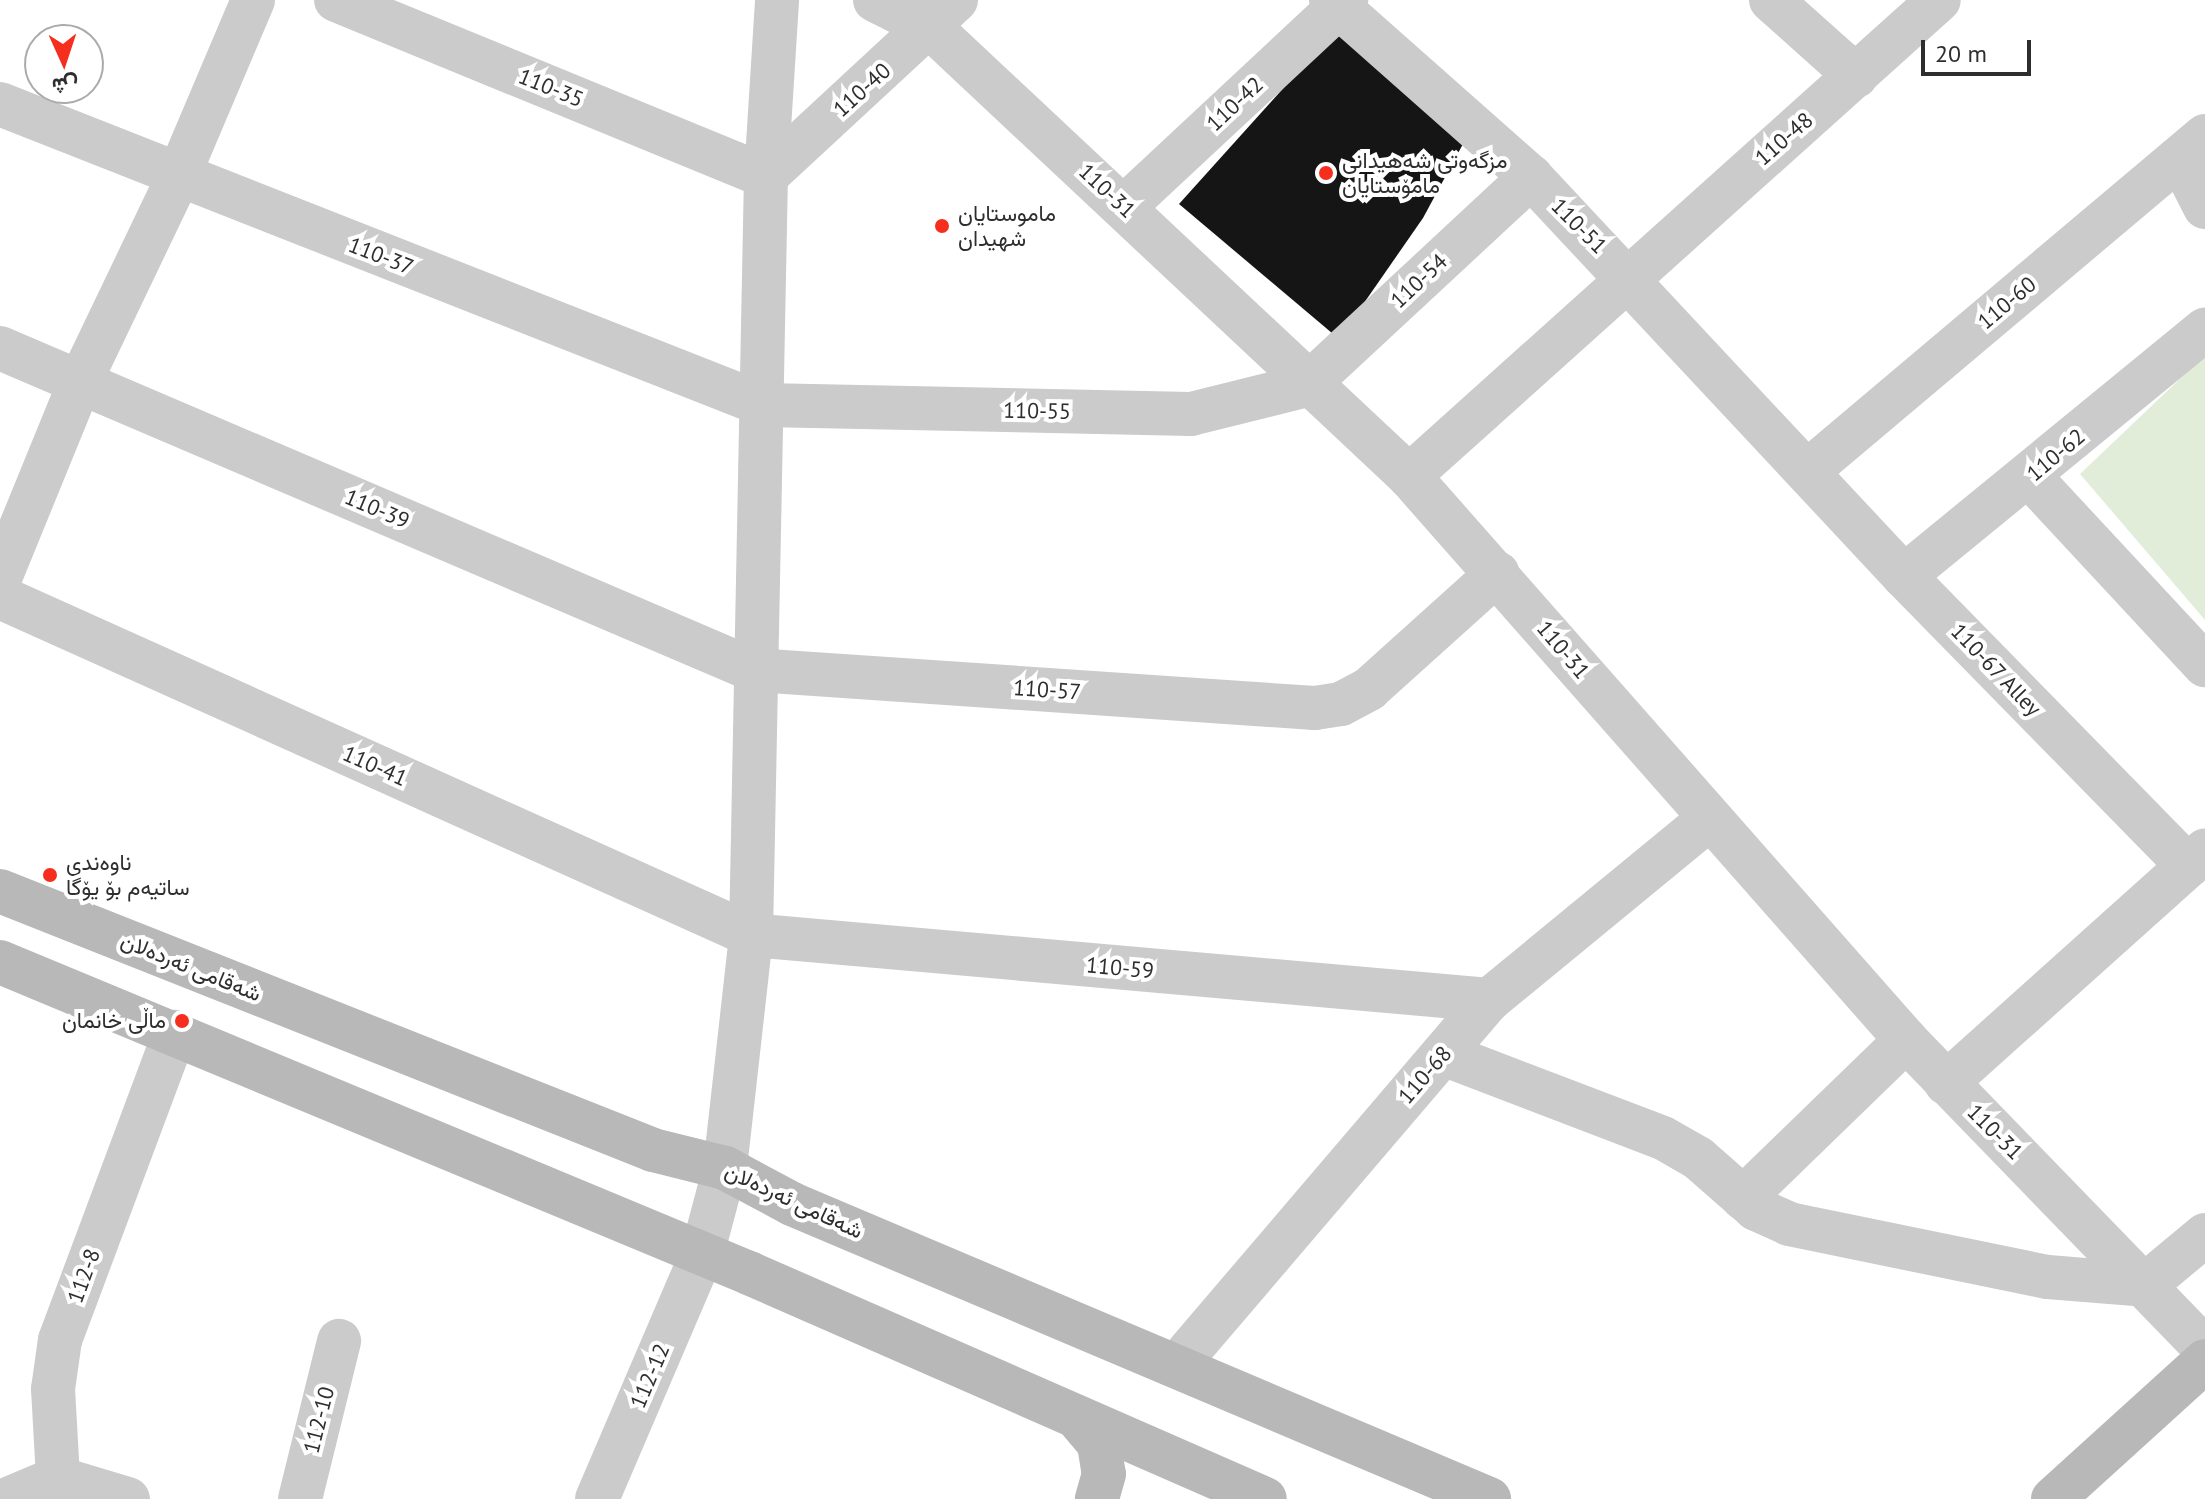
<!DOCTYPE html>
<meta charset="utf-8">
<style>
body{margin:0}
#map{position:relative;width:2205px;height:1499px;overflow:hidden;background:#fff;font-family:"PT Sans",Vazirmatn,sans-serif}
div>[style]{position:absolute}
.green>*{inset:0;background:#e1edd9}
.building>*{inset:0;background:#151515}
.street>*{height:44px;margin:-22px;padding:0 22px;transform-origin:22px;border-radius:22px;background:#cbcbcb}
.secondary>*{height:44px;margin:-22px;padding:0 22px;transform-origin:22px;border-radius:22px;background:#b8b8b8}
.dots>*{width:22px;height:22px;translate:-50% -50%;box-sizing:border-box;border:4px solid #fff;border-radius:50%}
span{translate:-50% -50%;white-space:nowrap;text-align:center;line-height:1.15;-webkit-text-stroke:8px #fff;paint-order:stroke}
.street-label{font-size:22px;color:#2e2e2e}
.poi-label{font-size:22px;color:#2e2e2e}
.left{translate:0 -50%;text-align:left}
.right{translate:-100% -50%;text-align:right}
.north{position:absolute;left:24px;top:24px;width:80px;height:80px;box-sizing:border-box;background:#fff;border:2px solid #ababab;border-radius:50%;rotate:177deg;font-size:22px;font-weight:700;line-height:32px;text-align:center;color:#2e2e2e}
.north::after{content:'';display:block;margin:auto;width:28px;height:36px;background:#f62e1e;clip-path:polygon(50% 0,100% 100%,50% 72%,0 100%)}
.scale{position:absolute;left:1921px;top:40px;width:110px;height:36px;box-sizing:border-box;border:4px solid #2e2e2e;border-top:0;padding-left:10px;font-size:24px;line-height:28px;white-space:nowrap;color:#2e2e2e;-webkit-text-stroke:6px #fff;paint-order:stroke}
</style>
<div id="map">
<div class="green">
<div style="clip-path:polygon(2205px 355px,2205px 620px,2080px 474px)"></div>
</div>
<div class="building">
<div style="clip-path:polygon(1335px 31px,1463px 144px,1423px 218px,1339px 339px,1179px 204px)"></div>
</div>
<div class="street">
<div style="left:336px;top:0;width:465px;rotate:22.3deg"></div>
<div style="left:766px;top:176px;width:259px;rotate:-42.8deg"></div>
<div style="left:875px;top:0;width:63px;rotate:26.6deg"></div>
<div style="left:931px;top:28px;width:655px;rotate:43.14deg"></div>
<div style="left:1409px;top:476px;width:752px;rotate:48.61deg"></div>
<div style="left:1906px;top:1040px;width:430px;rotate:45.9deg"></div>
<div style="left:1331px;top:0;width:267px;rotate:41.5deg"></div>
<div style="left:1531px;top:177px;width:546px;rotate:46.93deg"></div>
<div style="left:1904px;top:576px;width:406px;rotate:45.6deg"></div>
<div style="left:1771px;top:0;width:114px;rotate:41.8deg"></div>
<div style="left:0;top:104px;width:821px;rotate:21.5deg"></div>
<div style="left:764px;top:405px;width:427px;rotate:1.2deg"></div>
<div style="left:1191px;top:414px;width:120px;rotate:-14deg"></div>
<div style="left:1307px;top:385px;width:306px;rotate:-42.9deg"></div>
<div style="left:2180px;top:158px;width:55px;rotate:63deg"></div>
<div style="left:1124px;top:207px;width:304px;rotate:-43deg"></div>
<div style="left:0;top:348px;width:820px;rotate:23.13deg"></div>
<div style="left:754px;top:670px;width:562px;rotate:3.88deg"></div>
<div style="left:1315px;top:708px;width:26px;rotate:-9deg"></div>
<div style="left:1341px;top:704px;width:32px;rotate:-28deg"></div>
<div style="left:1369px;top:689px;width:173px;rotate:-42deg"></div>
<div style="left:1809px;top:470px;width:518px;rotate:-40.15deg"></div>
<div style="left:1409px;top:476px;width:712px;rotate:-41.93deg"></div>
<div style="left:2030px;top:477px;width:257px;rotate:47.1deg"></div>
<div style="left:1904px;top:576px;width:389px;rotate:-39.3deg"></div>
<div style="left:0;top:578px;width:212px;rotate:-67.8deg"></div>
<div style="left:80px;top:382px;width:227px;rotate:-64.4deg"></div>
<div style="left:178px;top:177px;width:192px;rotate:-67deg"></div>
<div style="left:0;top:597px;width:824px;rotate:24.23deg"></div>
<div style="left:751px;top:935px;width:741px;rotate:5.03deg"></div>
<div style="left:1443px;top:1054px;width:235px;rotate:20.9deg"></div>
<div style="left:1663px;top:1138px;width:40px;rotate:29.7deg"></div>
<div style="left:1698px;top:1158px;width:77px;rotate:41.3deg"></div>
<div style="left:1756px;top:1209px;width:36px;rotate:24deg"></div>
<div style="left:1789px;top:1224px;width:264px;rotate:11.6deg"></div>
<div style="left:2048px;top:1277px;width:97px;rotate:4.7deg"></div>
<div style="left:2145px;top:1285px;width:78px;rotate:-39.8deg"></div>
<div style="left:1946px;top:1083px;width:348px;rotate:-41.9deg"></div>
<div style="left:1743px;top:1198px;width:227px;rotate:-44.1deg"></div>
<div style="left:1177px;top:1365px;width:480px;rotate:-49.5deg"></div>
<div style="left:1489px;top:1000px;width:283px;rotate:-39.4deg"></div>
<div style="left:58px;top:1478px;width:89px;rotate:-93.2deg"></div>
<div style="left:53px;top:1389px;width:49px;rotate:-81.9deg"></div>
<div style="left:60px;top:1340px;width:329px;rotate:-69.5deg"></div>
<div style="left:58px;top:1478px;width:73px;rotate:16.7deg"></div>
<div style="left:8px;top:1499px;width:54px;rotate:-22.8deg"></div>
<div style="left:300px;top:1499px;width:163px;rotate:-76.1deg"></div>
<div style="left:597px;top:1499px;width:267px;rotate:-66.8deg"></div>
<div style="left:702px;top:1254px;width:89px;rotate:-75deg"></div>
<div style="left:725px;top:1168px;width:234px;rotate:-83.6deg"></div>
<div style="left:751px;top:935px;width:759px;rotate:-88.87deg"></div>
<div style="left:766px;top:176px;width:176px;rotate:-86.4deg"></div>
</div>
<div class="secondary">
<div style="left:0;top:891px;width:702px;rotate:21.63deg"></div>
<div style="left:653px;top:1150px;width:74px;rotate:14deg"></div>
<div style="left:725px;top:1168px;width:76px;rotate:28.2deg"></div>
<div style="left:792px;top:1204px;width:757px;rotate:22.94deg"></div>
<div style="left:0;top:962px;width:811px;rotate:22.55deg"></div>
<div style="left:749px;top:1273px;width:563px;rotate:23.65deg"></div>
<div style="left:1080px;top:1421px;width:30px;rotate:50deg"></div>
<div style="left:1099px;top:1444px;width:30px;rotate:81deg"></div>
<div style="left:1104px;top:1474px;width:26px;rotate:106deg"></div>
<div style="left:2053px;top:1499px;width:205px;rotate:-42.2deg"></div>
</div>
<div class="dots">
<div style="left:1326px;top:173px;background:#f62e1e"></div>
<div style="left:942px;top:226px;background:#f62e1e"></div>
<div style="left:50px;top:875px;background:#f62e1e"></div>
<div style="left:182px;top:1021px;background:#f62e1e"></div>
</div>
<div class="street-label">
<span style="left:551px;top:88px;rotate:22deg">110-35</span>
<span style="left:862px;top:90px;rotate:-42deg">110-40</span>
<span style="left:1235px;top:104px;rotate:-43deg">110-42</span>
<span style="left:1784px;top:139px;rotate:-41deg">110-48</span>
<span style="left:1107px;top:191px;rotate:43deg">110-31</span>
<span style="left:1579px;top:226px;rotate:45deg">110-51</span>
<span style="left:381px;top:256px;rotate:21deg">110-37</span>
<span style="left:1419px;top:281px;rotate:-43deg">110-54</span>
<span style="left:2007px;top:303px;rotate:-40deg">110-60</span>
<span style="left:1037px;top:411px;rotate:1deg">110-55</span>
<span style="left:2056px;top:455px;rotate:-40deg">110-62</span>
<span style="left:377px;top:509px;rotate:23deg">110-39</span>
<span style="left:1563px;top:650px;rotate:50deg">110-31</span>
<span style="left:1996px;top:670px;rotate:46deg">110-67 Alley</span>
<span style="left:1047px;top:690px;rotate:4deg">110-57</span>
<span style="left:375px;top:766px;rotate:24deg">110-41</span>
<span style="left:191px;top:967px;rotate:22deg">شەقامی ئەردەلان</span>
<span style="left:1120px;top:968px;rotate:5deg">110-59</span>
<span style="left:1425px;top:1075px;rotate:-49deg">110-68</span>
<span style="left:1995px;top:1132px;rotate:45deg">110-31</span>
<span style="left:794px;top:1201px;rotate:25deg">شەقامی ئەردەلان</span>
<span style="left:84px;top:1276px;rotate:-70deg">112-8</span>
<span style="left:650px;top:1376px;rotate:-67deg">112-12</span>
<span style="left:319px;top:1420px;rotate:-76deg">112-10</span>
</div>
<div class="poi-label">
<span class="left" style="left:1342px;top:173px">مزگەوتی شەهیدانی<br>مامۆستایان</span>
<span class="left" style="left:958px;top:226px">ماموستايان<br>شهيدان</span>
<span class="left" style="left:66px;top:875px">ناوەندی<br>ساتیەم بۆ یۆگا</span>
<span class="right" style="left:166px;top:1021px">ماڵی خانمان</span>
</div>
<div class="north">ش</div>
<div class="scale">20 m</div>
</div>
